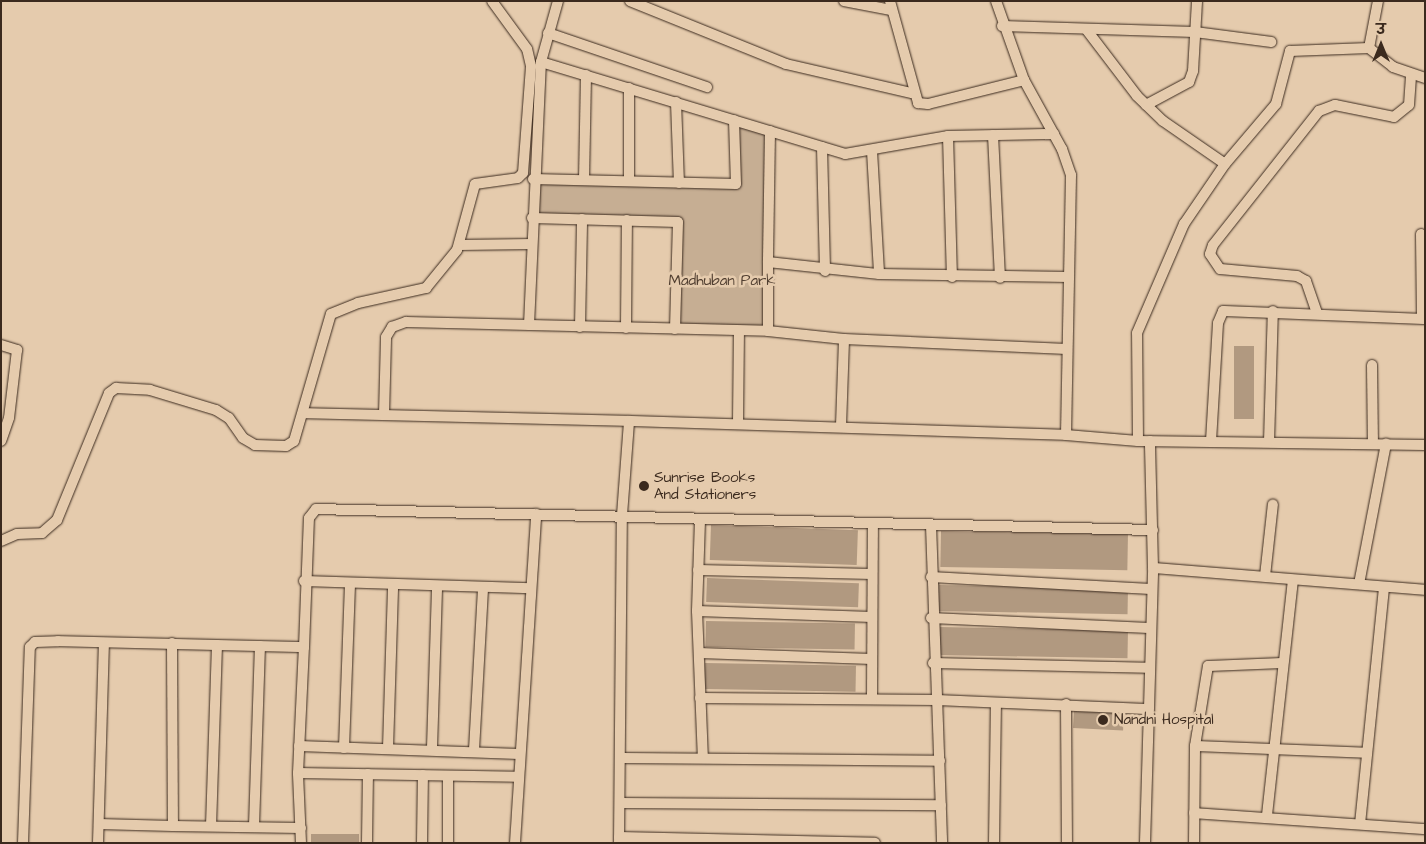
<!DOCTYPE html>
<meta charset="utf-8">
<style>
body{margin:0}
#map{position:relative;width:1426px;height:844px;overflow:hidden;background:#e5cbad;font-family:"Architects Daughter","Playpen Sans Deva",sans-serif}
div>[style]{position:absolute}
.green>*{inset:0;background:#c6ae93}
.building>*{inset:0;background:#b19980;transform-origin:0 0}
.roads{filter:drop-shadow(0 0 1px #3b2a1e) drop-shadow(0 0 1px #3b2a1e)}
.minor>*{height:10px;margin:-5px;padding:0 5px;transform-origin:5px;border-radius:5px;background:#e5cbad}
.dots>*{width:14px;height:14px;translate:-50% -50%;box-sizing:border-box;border:2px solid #e5cbad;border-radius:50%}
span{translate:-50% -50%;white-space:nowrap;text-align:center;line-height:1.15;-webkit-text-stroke:5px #e5cbad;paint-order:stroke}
.park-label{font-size:15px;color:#503e30}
.poi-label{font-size:15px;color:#3b2a1e}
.left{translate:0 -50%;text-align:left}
.frame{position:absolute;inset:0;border:2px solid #3b2a1e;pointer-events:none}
.north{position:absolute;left:1356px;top:20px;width:50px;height:50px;-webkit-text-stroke:4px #e5cbad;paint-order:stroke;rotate:0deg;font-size:14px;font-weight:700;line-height:20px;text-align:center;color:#3b2a1e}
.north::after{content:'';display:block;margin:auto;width:18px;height:22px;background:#3b2a1e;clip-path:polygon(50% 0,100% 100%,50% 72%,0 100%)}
</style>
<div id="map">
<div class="green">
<div style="clip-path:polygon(734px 120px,770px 131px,768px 331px,675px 329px,677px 222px,532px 218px,533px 179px,735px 184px)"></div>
</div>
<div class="building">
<div style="left:1254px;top:346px;width:73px;height:20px;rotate:90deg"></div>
<div style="left:711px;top:525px;width:147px;height:35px;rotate:2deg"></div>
<div style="left:941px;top:531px;width:187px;height:36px;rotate:1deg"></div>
<div style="left:707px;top:578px;width:152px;height:24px;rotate:2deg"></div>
<div style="left:939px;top:585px;width:189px;height:26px;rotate:1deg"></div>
<div style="left:706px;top:621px;width:149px;height:26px;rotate:1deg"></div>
<div style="left:939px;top:627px;width:189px;height:28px;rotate:1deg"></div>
<div style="left:705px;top:663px;width:151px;height:26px;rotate:1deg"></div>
<div style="left:1074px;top:711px;width:50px;height:17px;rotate:3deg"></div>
<div style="left:311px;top:834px;width:48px;height:9px"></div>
</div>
<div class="roads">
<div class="minor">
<div style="left:558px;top:1px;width:63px;rotate:105.6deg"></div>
<div style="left:541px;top:62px;width:318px;rotate:16.8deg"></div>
<div style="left:845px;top:154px;width:105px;rotate:-9.9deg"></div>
<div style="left:948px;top:136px;width:106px;rotate:-1.1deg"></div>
<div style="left:630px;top:1px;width:168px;rotate:22deg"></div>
<div style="left:786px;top:64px;width:129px;rotate:13deg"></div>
<div style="left:844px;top:1px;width:48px;rotate:10.8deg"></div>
<div style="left:890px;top:1px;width:106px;rotate:74.6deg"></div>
<div style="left:918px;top:103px;width:10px;rotate:6deg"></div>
<div style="left:928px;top:104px;width:99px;rotate:-14deg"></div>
<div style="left:996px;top:1px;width:84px;rotate:70.5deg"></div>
<div style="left:1024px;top:80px;width:79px;rotate:61.2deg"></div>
<div style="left:1062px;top:149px;width:28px;rotate:71deg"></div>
<div style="left:1071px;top:175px;width:260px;rotate:91.1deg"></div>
<div style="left:1066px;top:435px;width:72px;rotate:4.8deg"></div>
<div style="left:1138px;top:441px;width:287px;rotate:0.8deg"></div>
<div style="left:1002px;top:26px;width:193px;rotate:1.8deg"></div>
<div style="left:1195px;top:32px;width:77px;rotate:7.5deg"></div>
<div style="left:1086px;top:29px;width:84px;rotate:52.7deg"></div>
<div style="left:1137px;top:96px;width:36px;rotate:44deg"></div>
<div style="left:1163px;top:121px;width:75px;rotate:34.7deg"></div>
<div style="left:548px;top:33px;width:168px;rotate:18.8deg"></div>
<div style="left:1369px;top:48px;width:31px;rotate:38deg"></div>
<div style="left:1393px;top:67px;width:34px;rotate:19deg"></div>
<div style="left:629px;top:88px;width:93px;rotate:90deg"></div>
<div style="left:676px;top:102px;width:81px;rotate:87.9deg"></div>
<div style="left:1146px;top:105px;width:49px;rotate:-28.1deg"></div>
<div style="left:1189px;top:82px;width:12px;rotate:-70deg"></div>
<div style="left:1193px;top:71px;width:70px;rotate:-86.7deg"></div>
<div style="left:770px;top:131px;width:131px;rotate:90.9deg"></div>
<div style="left:768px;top:262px;width:112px;rotate:6.2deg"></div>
<div style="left:879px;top:274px;width:190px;rotate:0.9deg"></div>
<div style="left:993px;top:135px;width:143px;rotate:87.2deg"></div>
<div style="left:948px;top:136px;width:141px;rotate:88.4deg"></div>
<div style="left:822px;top:147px;width:124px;rotate:88.6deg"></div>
<div style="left:872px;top:151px;width:123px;rotate:86.7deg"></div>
<div style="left:533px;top:179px;width:203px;rotate:1.4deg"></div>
<div style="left:736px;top:184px;width:64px;rotate:-91.8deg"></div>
<div style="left:584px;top:180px;width:105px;rotate:-88.9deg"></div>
<div style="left:532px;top:218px;width:146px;rotate:1.6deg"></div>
<div style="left:678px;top:222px;width:107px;rotate:91.6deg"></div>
<div style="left:1421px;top:234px;width:84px;rotate:89.3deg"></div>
<div style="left:459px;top:245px;width:73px;rotate:-0.8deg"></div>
<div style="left:768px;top:262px;width:69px;rotate:90deg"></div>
<div style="left:1317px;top:313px;width:34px;rotate:-109deg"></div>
<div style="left:1306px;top:281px;width:10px;rotate:-151deg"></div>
<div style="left:1297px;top:276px;width:77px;rotate:-174.8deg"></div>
<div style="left:1220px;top:269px;width:18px;rotate:-124deg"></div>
<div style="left:1210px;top:254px;width:9px;rotate:-72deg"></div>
<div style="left:1213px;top:245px;width:171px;rotate:-51.7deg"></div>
<div style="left:1319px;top:111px;width:17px;rotate:-21deg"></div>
<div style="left:1335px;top:105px;width:60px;rotate:11.5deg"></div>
<div style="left:1394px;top:117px;width:19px;rotate:-39deg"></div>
<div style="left:1409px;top:105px;width:30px;rotate:-86deg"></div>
<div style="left:529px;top:325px;width:263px;rotate:-87.4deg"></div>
<div style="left:580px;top:327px;width:108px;rotate:-88.9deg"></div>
<div style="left:626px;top:328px;width:108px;rotate:-89.5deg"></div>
<div style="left:1px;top:345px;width:17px;rotate:17deg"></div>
<div style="left:17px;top:350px;width:68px;rotate:96.7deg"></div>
<div style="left:9px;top:418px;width:24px;rotate:109deg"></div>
<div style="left:1372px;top:365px;width:79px;rotate:89.3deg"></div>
<div style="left:303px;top:413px;width:326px;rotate:1.4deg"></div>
<div style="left:384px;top:415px;width:78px;rotate:-88.5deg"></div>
<div style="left:386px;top:337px;width:12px;rotate:-59deg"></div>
<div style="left:392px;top:327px;width:15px;rotate:-20deg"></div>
<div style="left:406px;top:322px;width:362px;rotate:1.4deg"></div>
<div style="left:768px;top:331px;width:76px;rotate:6deg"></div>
<div style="left:844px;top:339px;width:223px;rotate:2.6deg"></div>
<div style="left:738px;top:423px;width:92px;rotate:-89.4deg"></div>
<div style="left:841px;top:426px;width:87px;rotate:-88deg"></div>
<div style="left:1138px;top:441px;width:108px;rotate:-90.5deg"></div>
<div style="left:1137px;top:333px;width:119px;rotate:-66.7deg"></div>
<div style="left:1184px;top:224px;width:73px;rotate:-55.7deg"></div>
<div style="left:1225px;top:164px;width:79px;rotate:-49.6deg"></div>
<div style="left:1276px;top:104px;width:55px;rotate:-75.2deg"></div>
<div style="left:1290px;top:51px;width:79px;rotate:-2.2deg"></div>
<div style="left:1369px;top:48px;width:48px;rotate:-79.2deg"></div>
<div style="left:1211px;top:441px;width:118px;rotate:-86.6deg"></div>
<div style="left:1218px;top:323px;width:13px;rotate:-67deg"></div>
<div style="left:1223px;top:311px;width:202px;rotate:2.3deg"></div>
<div style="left:1269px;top:442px;width:131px;rotate:-88.3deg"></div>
<div style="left:700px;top:520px;width:91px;rotate:91.9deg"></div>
<div style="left:697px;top:611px;width:147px;rotate:87.7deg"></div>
<div style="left:931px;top:525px;width:318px;rotate:88deg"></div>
<div style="left:1px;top:541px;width:17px;rotate:-24deg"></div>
<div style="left:17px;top:534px;width:25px;rotate:-2deg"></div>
<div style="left:42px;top:533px;width:20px;rotate:-41deg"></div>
<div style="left:57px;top:520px;width:137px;rotate:-67.7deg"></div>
<div style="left:109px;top:393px;width:9px;rotate:-36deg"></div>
<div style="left:116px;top:388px;width:34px;rotate:3deg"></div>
<div style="left:150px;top:390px;width:69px;rotate:16.9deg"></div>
<div style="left:216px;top:410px;width:15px;rotate:32deg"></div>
<div style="left:229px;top:418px;width:24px;rotate:55deg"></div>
<div style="left:243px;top:438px;width:14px;rotate:30deg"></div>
<div style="left:255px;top:445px;width:31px;rotate:2deg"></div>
<div style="left:286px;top:446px;width:9px;rotate:-32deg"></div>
<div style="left:294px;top:441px;width:132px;rotate:-73.8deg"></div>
<div style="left:331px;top:314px;width:29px;rotate:-22deg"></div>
<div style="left:358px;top:303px;width:70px;rotate:-12.4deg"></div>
<div style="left:426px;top:288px;width:49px;rotate:-50.8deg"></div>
<div style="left:457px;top:250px;width:68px;rotate:-74.7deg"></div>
<div style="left:475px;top:184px;width:43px;rotate:-7.9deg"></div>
<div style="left:518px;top:178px;width:7px;rotate:-45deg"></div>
<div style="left:523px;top:173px;width:107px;rotate:-85.7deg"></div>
<div style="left:531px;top:66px;width:17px;rotate:-103deg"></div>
<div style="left:527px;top:49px;width:59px;rotate:-126.1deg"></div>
<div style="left:1153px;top:568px;width:273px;rotate:4.6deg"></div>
<div style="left:698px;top:570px;width:174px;rotate:1.3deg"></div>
<div style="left:1265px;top:576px;width:72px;rotate:-83.7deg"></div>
<div style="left:931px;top:577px;width:220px;rotate:3.1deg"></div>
<div style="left:304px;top:581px;width:227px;rotate:1.8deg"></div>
<div style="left:1359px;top:584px;width:143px;rotate:-79.1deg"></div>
<div style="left:697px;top:611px;width:175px;rotate:2deg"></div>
<div style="left:931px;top:618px;width:218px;rotate:2.6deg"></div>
<div style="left:172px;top:643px;width:183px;rotate:89.7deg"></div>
<div style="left:173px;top:826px;width:128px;rotate:0.9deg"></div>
<div style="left:699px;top:653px;width:173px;rotate:2deg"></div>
<div style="left:933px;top:663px;width:214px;rotate:1.3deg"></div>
<div style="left:700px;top:698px;width:237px;rotate:0.5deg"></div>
<div style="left:937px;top:700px;width:209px;rotate:2.5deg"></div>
<div style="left:872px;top:699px;width:174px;rotate:-89.7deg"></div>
<div style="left:1066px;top:704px;width:139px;rotate:89.6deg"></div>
<div style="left:299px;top:746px;width:220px;rotate:2.1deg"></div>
<div style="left:1195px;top:746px;width:172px;rotate:2.3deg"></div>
<div style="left:344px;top:748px;width:163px;rotate:-87.9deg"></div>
<div style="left:388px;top:748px;width:162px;rotate:-88.2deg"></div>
<div style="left:432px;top:748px;width:162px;rotate:-88.2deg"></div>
<div style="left:474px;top:750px;width:163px;rotate:-86.8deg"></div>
<div style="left:622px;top:758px;width:318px;rotate:0.5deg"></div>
<div style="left:298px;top:773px;width:219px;rotate:1deg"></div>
<div style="left:448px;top:776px;width:67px;rotate:90deg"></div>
<div style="left:620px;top:803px;width:321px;rotate:0.4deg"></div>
<div style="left:1194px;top:813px;width:232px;rotate:4deg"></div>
<div style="left:1267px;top:815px;width:236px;rotate:-83.7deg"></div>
<div style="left:99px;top:824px;width:74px;rotate:1.5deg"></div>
<div style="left:1360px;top:824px;width:238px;rotate:-84.2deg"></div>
<div style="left:211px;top:826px;width:181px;rotate:-88.1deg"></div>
<div style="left:254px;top:826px;width:180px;rotate:-88.1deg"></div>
<div style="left:619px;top:837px;width:256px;rotate:1.3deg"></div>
<div style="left:23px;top:843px;width:196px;rotate:-88deg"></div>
<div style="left:30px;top:647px;width:7px;rotate:-45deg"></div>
<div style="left:35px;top:642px;width:23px;rotate:-2deg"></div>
<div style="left:58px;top:641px;width:246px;rotate:1.4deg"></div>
<div style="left:304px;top:647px;width:129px;rotate:-87.8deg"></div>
<div style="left:309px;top:518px;width:11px;rotate:-52deg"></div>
<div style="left:316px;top:509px;width:837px;rotate:1.44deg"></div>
<div style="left:98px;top:843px;width:198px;rotate:-88.3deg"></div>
<div style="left:301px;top:843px;width:70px;rotate:-92.5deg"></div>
<div style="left:298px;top:773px;width:126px;rotate:-87.3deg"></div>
<div style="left:367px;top:843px;width:69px;rotate:-89.2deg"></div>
<div style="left:422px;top:843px;width:68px;rotate:-89.2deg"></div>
<div style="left:515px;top:843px;width:330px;rotate:-86.3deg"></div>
<div style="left:619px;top:843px;width:328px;rotate:-89.5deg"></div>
<div style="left:622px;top:515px;width:94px;rotate:-85.7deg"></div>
<div style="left:629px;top:421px;width:437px;rotate:1.8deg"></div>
<div style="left:994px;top:843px;width:140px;rotate:-89.2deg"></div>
<div style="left:1145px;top:843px;width:275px;rotate:-88.3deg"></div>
<div style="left:1153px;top:568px;width:127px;rotate:-91.4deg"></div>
<div style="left:1194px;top:843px;width:97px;rotate:-89.4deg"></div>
<div style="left:1195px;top:746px;width:81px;rotate:-80.8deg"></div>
<div style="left:1208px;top:666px;width:75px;rotate:-2.3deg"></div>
</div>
</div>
<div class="dots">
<div style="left:644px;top:486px;background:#3b2a1e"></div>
<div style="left:1103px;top:720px;background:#3b2a1e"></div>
</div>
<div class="park-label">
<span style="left:722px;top:281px">Madhuban Park</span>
</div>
<div class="poi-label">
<span class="left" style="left:654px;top:486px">Sunrise Books<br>And Stationers</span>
<span class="left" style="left:1114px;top:720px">Nandni Hospital</span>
</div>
<div class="frame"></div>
<div class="north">उ</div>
</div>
